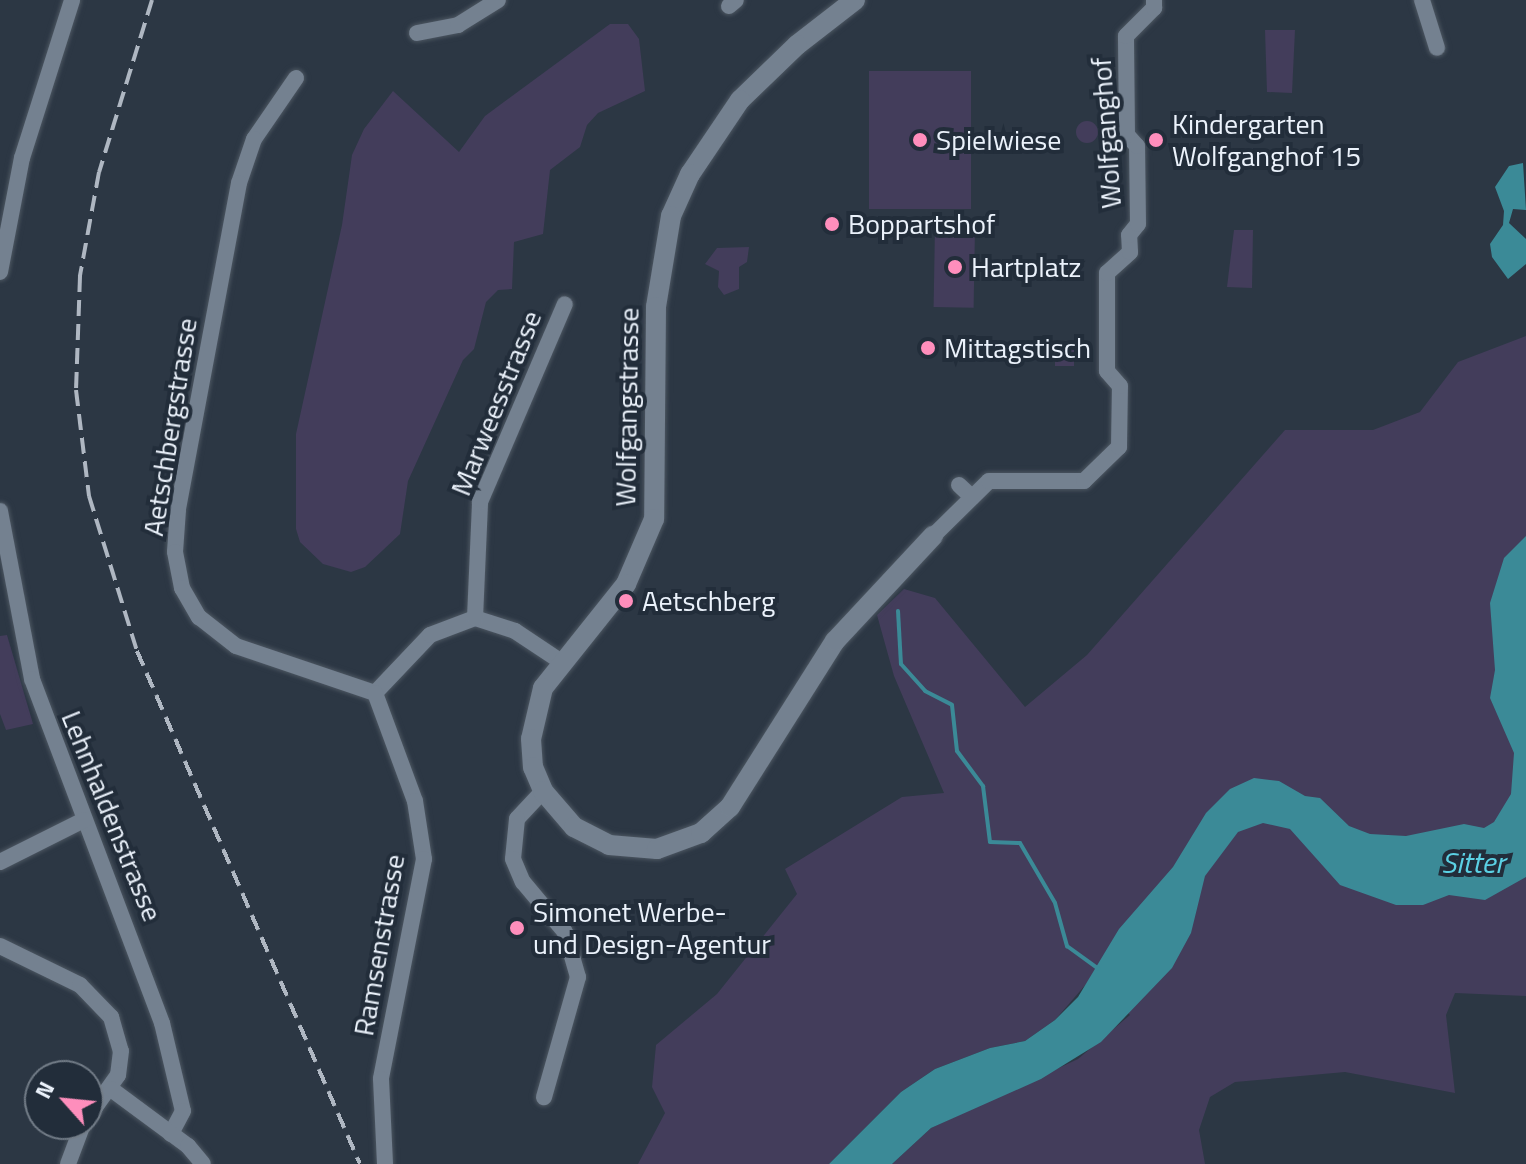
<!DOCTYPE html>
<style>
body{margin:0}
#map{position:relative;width:1526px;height:1164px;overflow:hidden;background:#2c3744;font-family:"Titillium Web",sans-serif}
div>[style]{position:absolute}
.green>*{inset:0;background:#433d5b;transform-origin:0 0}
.round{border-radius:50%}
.water>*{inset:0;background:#3b8a97}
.stream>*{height:4px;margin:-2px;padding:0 2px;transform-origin:2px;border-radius:2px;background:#3b8a97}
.roads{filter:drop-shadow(0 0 2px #4c5661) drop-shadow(0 0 2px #4c5661)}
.street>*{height:16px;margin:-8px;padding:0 8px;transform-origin:8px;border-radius:8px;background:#748190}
.secondary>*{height:20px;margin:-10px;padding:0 10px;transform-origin:10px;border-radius:10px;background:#748190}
.rail>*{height:4px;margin-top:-2px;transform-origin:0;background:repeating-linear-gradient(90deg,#afb7c2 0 16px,transparent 0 24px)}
.dots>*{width:22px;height:22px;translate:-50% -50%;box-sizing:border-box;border:4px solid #222d3a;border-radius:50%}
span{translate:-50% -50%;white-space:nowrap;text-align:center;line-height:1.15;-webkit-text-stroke:8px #222d3a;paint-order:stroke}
.poi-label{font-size:28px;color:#ebf2fb}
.left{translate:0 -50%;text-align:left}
.street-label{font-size:28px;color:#ebf2fb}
.water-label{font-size:30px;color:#5bd1e4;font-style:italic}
.north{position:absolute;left:24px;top:1060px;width:80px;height:80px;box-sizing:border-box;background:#222d3a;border:2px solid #727c87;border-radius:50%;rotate:297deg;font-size:22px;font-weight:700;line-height:32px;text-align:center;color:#ebf2fb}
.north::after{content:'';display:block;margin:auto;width:28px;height:36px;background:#fe8ebc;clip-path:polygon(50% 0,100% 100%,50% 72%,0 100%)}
</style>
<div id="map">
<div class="green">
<div style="clip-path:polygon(610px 24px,628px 24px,639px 39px,645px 91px,598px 113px,587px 125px,580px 147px,550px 170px,543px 234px,514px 242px,512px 289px,498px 290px,486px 302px,474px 349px,463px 360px,408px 481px,400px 534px,365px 567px,351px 572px,323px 564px,300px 542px,296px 529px,296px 434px,342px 225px,352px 155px,364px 129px,393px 91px,459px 152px,485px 116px)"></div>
<div style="clip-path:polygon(1265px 30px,1295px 30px,1292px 93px,1267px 92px)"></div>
<div style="left:971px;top:71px;width:138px;height:102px;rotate:90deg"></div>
<div class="round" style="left:1076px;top:121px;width:22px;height:22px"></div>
<div style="left:935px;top:227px;width:40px;height:80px;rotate:1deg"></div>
<div style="clip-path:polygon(1234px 230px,1253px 230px,1252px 288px,1227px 287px)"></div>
<div style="clip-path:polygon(749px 247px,747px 262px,739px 267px,739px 289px,724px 295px,718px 287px,719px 271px,705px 264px,717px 248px)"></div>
<div style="clip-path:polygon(1526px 336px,1526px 996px,1455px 993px,1446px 1015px,1455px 1093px,1345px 1072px,1235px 1082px,1210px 1097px,1199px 1130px,1205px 1164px,892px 1164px,931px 1128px,1078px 1059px,1130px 1015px,1093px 976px,1055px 1020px,1025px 1041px,990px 1048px,935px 1069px,901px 1092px,829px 1164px,638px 1164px,665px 1113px,652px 1087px,656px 1045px,717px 994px,797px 894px,785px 869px,902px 797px,944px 793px,894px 676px,877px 615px,904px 589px,935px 598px,1025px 707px,1087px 655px,1285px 430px,1373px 430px,1420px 412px,1458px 362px)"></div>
<div style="left:1055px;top:341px;width:19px;height:25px"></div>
<div style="clip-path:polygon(7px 635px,33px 724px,6px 730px,0 714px,0 636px)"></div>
</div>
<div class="water">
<div style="clip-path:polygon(1523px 163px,1526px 210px,1513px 209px,1509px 223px,1526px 239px,1526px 264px,1508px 279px,1492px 257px,1490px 244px,1503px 225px,1504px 211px,1495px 187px,1509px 166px)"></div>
<div style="clip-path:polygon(1526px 536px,1526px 877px,1485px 900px,1449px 895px,1423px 905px,1396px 905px,1340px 885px,1290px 829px,1263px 823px,1238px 832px,1205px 876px,1191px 933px,1172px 968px,1101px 1042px,1041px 1079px,931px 1128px,892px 1164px,829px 1164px,901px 1092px,935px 1069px,990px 1048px,1025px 1041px,1055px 1020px,1078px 997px,1119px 929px,1173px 867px,1206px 813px,1230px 789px,1254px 778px,1279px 781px,1305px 796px,1320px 798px,1349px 826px,1370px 834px,1406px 836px,1464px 824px,1484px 828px,1494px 822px,1511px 794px,1514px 753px,1490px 698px,1495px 670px,1490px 603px,1504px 558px)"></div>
</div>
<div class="stream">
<div style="left:898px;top:611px;width:53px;rotate:86.8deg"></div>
<div style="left:901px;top:664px;width:36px;rotate:48deg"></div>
<div style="left:925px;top:691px;width:30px;rotate:27deg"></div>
<div style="left:952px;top:705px;width:46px;rotate:83.8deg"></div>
<div style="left:957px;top:751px;width:44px;rotate:53.4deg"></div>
<div style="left:983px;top:786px;width:56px;rotate:82.9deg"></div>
<div style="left:990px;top:842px;width:30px;rotate:2deg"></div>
<div style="left:1020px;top:843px;width:69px;rotate:59.7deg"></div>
<div style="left:1055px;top:903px;width:45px;rotate:74.4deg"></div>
<div style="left:1067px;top:946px;width:39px;rotate:36deg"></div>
</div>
<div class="roads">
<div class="street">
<div style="left:1422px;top:0;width:50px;rotate:72.6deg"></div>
<div style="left:729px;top:6px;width:9px;rotate:-41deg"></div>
<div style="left:417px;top:33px;width:42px;rotate:-11deg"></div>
<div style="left:458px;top:25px;width:47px;rotate:-32deg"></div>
<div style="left:296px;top:78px;width:74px;rotate:124.5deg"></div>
<div style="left:254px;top:139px;width:46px;rotate:108.8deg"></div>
<div style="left:239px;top:183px;width:333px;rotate:100.6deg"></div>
<div style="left:178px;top:510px;width:42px;rotate:94.1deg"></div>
<div style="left:175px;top:552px;width:37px;rotate:79deg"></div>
<div style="left:182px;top:588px;width:34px;rotate:60deg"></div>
<div style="left:199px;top:617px;width:47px;rotate:38.1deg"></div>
<div style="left:236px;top:646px;width:147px;rotate:18.7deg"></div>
<div style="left:375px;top:693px;width:80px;rotate:-46.5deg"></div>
<div style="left:430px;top:635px;width:48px;rotate:-20.7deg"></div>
<div style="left:475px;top:618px;width:42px;rotate:18deg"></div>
<div style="left:515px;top:631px;width:54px;rotate:33.7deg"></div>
<div style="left:0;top:272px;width:116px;rotate:-79.1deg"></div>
<div style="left:22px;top:158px;width:166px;rotate:-72.4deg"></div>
<div style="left:959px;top:485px;width:18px;rotate:43deg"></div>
<div style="left:0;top:511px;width:171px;rotate:79.2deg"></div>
<div style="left:32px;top:679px;width:368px;rotate:69.3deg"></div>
<div style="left:162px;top:1023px;width:90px;rotate:76.6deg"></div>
<div style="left:183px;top:1111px;width:26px;rotate:118deg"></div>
<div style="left:933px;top:536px;width:78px;rotate:-44.5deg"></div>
<div style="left:989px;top:481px;width:95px"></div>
<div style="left:1084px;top:481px;width:49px;rotate:-44.2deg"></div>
<div style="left:1119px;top:447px;width:61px;rotate:-89.1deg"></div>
<div style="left:1120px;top:386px;width:20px;rotate:-131deg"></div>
<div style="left:1107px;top:371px;width:98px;rotate:-90deg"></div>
<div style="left:1107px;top:273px;width:31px;rotate:-42deg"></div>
<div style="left:1130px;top:252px;width:17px;rotate:-93deg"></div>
<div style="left:1129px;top:235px;width:14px;rotate:-51deg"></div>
<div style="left:1138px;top:224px;width:78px;rotate:-90.7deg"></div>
<div style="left:1137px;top:146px;width:15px;rotate:-132deg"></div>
<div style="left:1127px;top:135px;width:99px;rotate:-90.6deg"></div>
<div style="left:1126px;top:36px;width:40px;rotate:-45deg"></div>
<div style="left:1154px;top:8px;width:8px;rotate:-90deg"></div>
<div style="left:475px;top:618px;width:116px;rotate:-87.5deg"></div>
<div style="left:480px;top:502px;width:215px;rotate:-66.8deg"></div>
<div style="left:375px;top:693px;width:115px;rotate:69.7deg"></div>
<div style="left:415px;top:801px;width:59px;rotate:81.2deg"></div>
<div style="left:424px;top:859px;width:224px;rotate:101.1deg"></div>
<div style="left:381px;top:1079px;width:85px;rotate:87.3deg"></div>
<div style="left:543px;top:791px;width:38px;rotate:133deg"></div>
<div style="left:517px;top:819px;width:40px;rotate:95.7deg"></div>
<div style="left:513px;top:859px;width:25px;rotate:67deg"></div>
<div style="left:523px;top:882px;width:65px;rotate:50deg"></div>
<div style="left:565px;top:932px;width:47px;rotate:73.9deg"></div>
<div style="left:578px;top:977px;width:125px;rotate:105.8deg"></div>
<div style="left:0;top:862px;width:94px;rotate:-26.6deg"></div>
<div style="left:0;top:946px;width:89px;rotate:26deg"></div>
<div style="left:80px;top:985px;width:45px;rotate:45.9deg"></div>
<div style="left:111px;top:1017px;width:35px;rotate:74deg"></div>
<div style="left:121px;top:1051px;width:24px;rotate:97deg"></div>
<div style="left:118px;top:1075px;width:52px;rotate:125.5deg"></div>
<div style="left:111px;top:1089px;width:96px;rotate:36.5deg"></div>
<div style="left:188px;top:1146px;width:23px;rotate:50deg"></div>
<div style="left:68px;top:1164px;width:43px;rotate:-69.4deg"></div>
</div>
<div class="secondary">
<div style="left:855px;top:0;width:73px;rotate:142.2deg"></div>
<div style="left:797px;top:45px;width:79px;rotate:136deg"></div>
<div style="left:740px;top:100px;width:89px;rotate:124deg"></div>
<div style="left:690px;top:174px;width:46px;rotate:114.3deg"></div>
<div style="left:671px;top:216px;width:92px;rotate:99.4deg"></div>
<div style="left:656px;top:307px;width:212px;rotate:90.5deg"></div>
<div style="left:654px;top:519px;width:71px;rotate:113.3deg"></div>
<div style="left:626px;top:584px;width:133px;rotate:128.6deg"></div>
<div style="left:543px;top:688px;width:52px;rotate:103.2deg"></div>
<div style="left:531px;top:739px;width:28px;rotate:86deg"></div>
<div style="left:533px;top:767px;width:26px;rotate:67deg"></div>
<div style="left:543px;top:791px;width:48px;rotate:49.3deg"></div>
<div style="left:574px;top:827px;width:39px;rotate:27deg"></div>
<div style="left:609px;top:845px;width:48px;rotate:4.8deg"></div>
<div style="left:657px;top:849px;width:47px;rotate:-20deg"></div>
<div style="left:701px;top:833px;width:39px;rotate:-42deg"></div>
<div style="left:730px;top:807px;width:196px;rotate:-57.7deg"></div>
<div style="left:835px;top:641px;width:144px;rotate:-47deg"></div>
</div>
</div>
<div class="rail">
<div style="left:152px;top:0;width:180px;rotate:107.1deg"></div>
<div style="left:99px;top:172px;width:106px;rotate:100.4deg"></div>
<div style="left:80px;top:276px;width:114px;rotate:92deg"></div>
<div style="left:76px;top:390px;width:107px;rotate:83deg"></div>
<div style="left:89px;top:496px;width:162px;rotate:72.8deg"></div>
<div style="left:137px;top:651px;width:559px;rotate:66.51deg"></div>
</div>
<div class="dots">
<div style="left:920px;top:140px;background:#fe8ebc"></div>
<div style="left:1156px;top:140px;background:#fe8ebc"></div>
<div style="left:832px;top:224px;background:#fe8ebc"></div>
<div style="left:955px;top:267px;background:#fe8ebc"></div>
<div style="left:928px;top:348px;background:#fe8ebc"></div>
<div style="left:626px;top:601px;background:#fe8ebc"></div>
<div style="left:517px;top:928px;background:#fe8ebc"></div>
</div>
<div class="poi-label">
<span class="left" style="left:1172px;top:140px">Kindergarten<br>Wolfganghof 15</span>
<span class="left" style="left:936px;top:140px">Spielwiese</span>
<span class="left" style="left:848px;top:224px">Boppartshof</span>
<span class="left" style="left:971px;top:267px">Hartplatz</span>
<span class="left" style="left:944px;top:348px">Mittagstisch</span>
<span class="left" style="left:642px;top:601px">Aetschberg</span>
<span class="left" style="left:533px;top:928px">Simonet Werbe-<br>und Design-Agentur</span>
</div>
<div class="street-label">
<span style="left:1106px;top:133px;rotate:-94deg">Wolfganghof</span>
<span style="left:496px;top:403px;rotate:-68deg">Marweesstrasse</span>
<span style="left:627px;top:407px;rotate:-89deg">Wolfgangstrasse</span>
<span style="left:170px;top:427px;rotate:-81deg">Aetschbergstrasse</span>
<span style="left:112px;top:816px;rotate:68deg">Lehnhaldenstrasse</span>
<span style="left:379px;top:945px;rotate:-80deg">Ramsenstrasse</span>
</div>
<div class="water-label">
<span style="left:1473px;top:862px">Sitter</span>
</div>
<div class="north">N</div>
</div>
